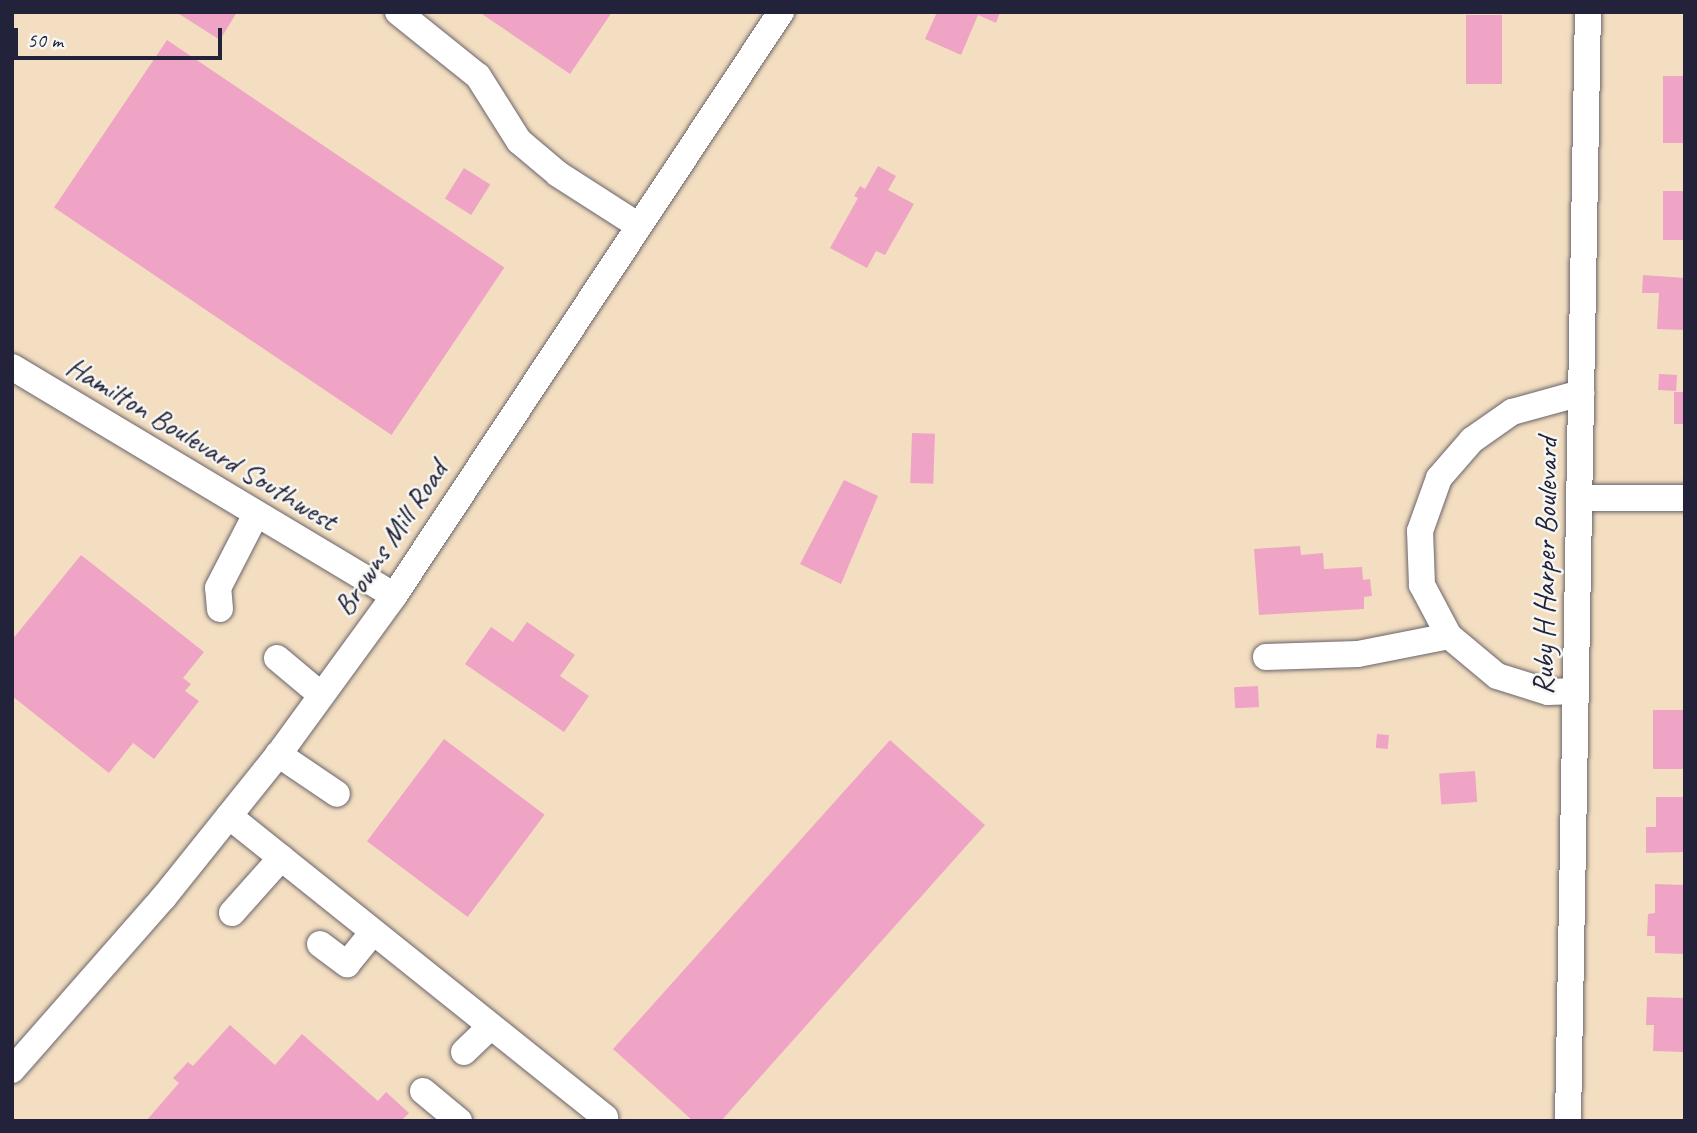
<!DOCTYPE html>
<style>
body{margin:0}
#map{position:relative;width:1697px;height:1133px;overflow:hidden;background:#f3dec1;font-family:Caveat,sans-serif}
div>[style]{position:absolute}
.building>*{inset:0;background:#f0a4c5;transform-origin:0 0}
.roads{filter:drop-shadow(0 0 2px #6b646a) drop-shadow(0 0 2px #6b646a)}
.minor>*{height:26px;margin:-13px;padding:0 13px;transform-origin:13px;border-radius:13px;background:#fff}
span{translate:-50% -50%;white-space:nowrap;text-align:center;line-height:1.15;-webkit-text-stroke:5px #f6f6f2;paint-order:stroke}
.street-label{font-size:30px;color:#22223b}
.frame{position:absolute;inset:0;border:14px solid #22223b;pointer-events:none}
.scale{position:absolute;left:14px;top:28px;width:208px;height:32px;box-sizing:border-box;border:4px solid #22223b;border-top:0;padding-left:9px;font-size:21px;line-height:24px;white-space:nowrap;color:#22223b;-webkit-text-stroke:5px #f6f6f2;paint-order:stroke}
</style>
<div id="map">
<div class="building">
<div style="clip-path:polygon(176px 12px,237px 12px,220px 40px)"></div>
<div style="clip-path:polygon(479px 12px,612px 12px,570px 74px)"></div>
<div style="clip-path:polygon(937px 12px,1000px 12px,996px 23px,978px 15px,961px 55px,925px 39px)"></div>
<div style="left:1466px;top:15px;width:36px;height:69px"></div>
<div style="left:167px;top:40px;width:407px;height:202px;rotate:34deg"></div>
<div style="left:1663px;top:76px;width:22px;height:67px"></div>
<div style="clip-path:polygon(878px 166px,896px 176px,888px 190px,914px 204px,885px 255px,876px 251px,867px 268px,830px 248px,858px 198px,854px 196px,860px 186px,865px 189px)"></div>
<div style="left:464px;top:168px;width:31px;height:36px;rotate:32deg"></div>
<div style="left:1663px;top:191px;width:22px;height:49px"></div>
<div style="clip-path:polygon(1643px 275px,1685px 278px,1685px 330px,1657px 329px,1659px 293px,1642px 293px)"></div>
<div style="left:1659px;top:374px;width:18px;height:16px;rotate:3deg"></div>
<div style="left:1674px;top:392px;width:11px;height:32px"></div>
<div style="left:912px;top:433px;width:23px;height:50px;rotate:2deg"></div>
<div style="clip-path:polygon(844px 480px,878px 496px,841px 584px,800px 564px)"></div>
<div style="clip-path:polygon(1300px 546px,1301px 555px,1323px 553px,1324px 569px,1362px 567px,1363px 580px,1370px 579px,1372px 596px,1364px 597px,1364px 609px,1259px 615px,1254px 549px)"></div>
<div style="clip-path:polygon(81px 555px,204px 652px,183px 678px,191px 684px,185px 691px,199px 701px,154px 759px,133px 743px,109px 773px,12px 696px,12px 640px)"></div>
<div style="clip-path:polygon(527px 622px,575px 655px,560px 676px,589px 696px,564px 732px,465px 664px,491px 627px,513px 642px)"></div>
<div style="left:1258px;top:686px;width:21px;height:24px;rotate:87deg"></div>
<div style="left:1685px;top:710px;width:59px;height:32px;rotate:90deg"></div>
<div style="left:1377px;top:734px;width:12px;height:14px;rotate:5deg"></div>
<div style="left:444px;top:739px;width:126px;height:128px;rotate:37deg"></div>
<div style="clip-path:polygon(890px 740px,985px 825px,721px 1121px,693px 1121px,613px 1049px)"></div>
<div style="left:1475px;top:771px;width:31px;height:36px;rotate:86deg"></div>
<div style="clip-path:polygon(1656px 797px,1685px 797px,1685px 852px,1646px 853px,1646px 827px,1656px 827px)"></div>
<div style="clip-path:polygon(1655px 884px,1685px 885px,1685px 954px,1655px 953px,1655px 936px,1647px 936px,1648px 914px,1655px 913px)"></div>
<div style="clip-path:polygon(1647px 997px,1685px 998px,1685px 1052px,1653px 1051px,1654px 1025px,1646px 1025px)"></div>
<div style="clip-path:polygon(230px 1025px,275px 1065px,302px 1034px,378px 1101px,386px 1092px,409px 1113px,401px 1121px,146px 1121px,179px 1083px,173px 1078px,188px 1062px,193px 1066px)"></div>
</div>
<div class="roads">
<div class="minor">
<div style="left:398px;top:12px;width:102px;rotate:38.7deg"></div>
<div style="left:478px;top:76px;width:77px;rotate:57.8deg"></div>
<div style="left:519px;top:141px;width:51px;rotate:40.2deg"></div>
<div style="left:558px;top:174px;width:96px;rotate:32.7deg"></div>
<div style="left:12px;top:367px;width:445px;rotate:30.9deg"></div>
<div style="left:1579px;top:498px;width:106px"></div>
<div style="left:220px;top:609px;width:21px;rotate:-95deg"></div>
<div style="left:218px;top:588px;width:81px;rotate:-62.8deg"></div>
<div style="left:1266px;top:657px;width:92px;rotate:-1.9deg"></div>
<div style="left:1358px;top:654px;width:93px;rotate:-11.2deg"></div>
<div style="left:277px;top:658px;width:56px;rotate:39.9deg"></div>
<div style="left:1576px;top:691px;width:28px;rotate:178deg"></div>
<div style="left:1548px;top:692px;width:53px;rotate:-162.6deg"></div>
<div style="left:1497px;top:676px;width:62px;rotate:-140.2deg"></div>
<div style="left:1449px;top:636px;width:58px;rotate:-117.9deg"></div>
<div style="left:1422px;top:585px;width:54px;rotate:-92.1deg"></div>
<div style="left:1420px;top:531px;width:56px;rotate:-70.3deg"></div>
<div style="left:1439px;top:478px;width:50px;rotate:-49deg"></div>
<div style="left:1472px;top:440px;width:49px;rotate:-35deg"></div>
<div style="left:1512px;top:412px;width:72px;rotate:-15.4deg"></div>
<div style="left:278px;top:754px;width:71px;rotate:34.1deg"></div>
<div style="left:229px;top:816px;width:482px;rotate:38.7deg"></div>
<div style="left:232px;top:913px;width:74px;rotate:-48.3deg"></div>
<div style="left:320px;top:944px;width:34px;rotate:37deg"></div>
<div style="left:347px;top:964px;width:41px;rotate:-50.9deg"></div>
<div style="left:464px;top:1052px;width:37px;rotate:-44deg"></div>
<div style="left:12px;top:1070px;width:230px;rotate:-48.7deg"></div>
<div style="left:164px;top:897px;width:192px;rotate:-51.3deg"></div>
<div style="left:284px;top:747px;width:187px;rotate:-53.9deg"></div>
<div style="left:394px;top:596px;width:701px;rotate:-56.47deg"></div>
<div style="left:423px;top:1091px;width:47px;rotate:39.8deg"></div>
<div style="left:1568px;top:1121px;width:1109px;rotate:-88.97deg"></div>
</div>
</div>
<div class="street-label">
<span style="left:202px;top:443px;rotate:31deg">Hamilton Boulevard Southwest</span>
<span style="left:390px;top:538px;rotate:-56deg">Browns Mill Road</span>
<span style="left:1545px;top:566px;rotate:-89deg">Ruby H Harper Boulevard</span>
</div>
<div class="frame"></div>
<div class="scale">50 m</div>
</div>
